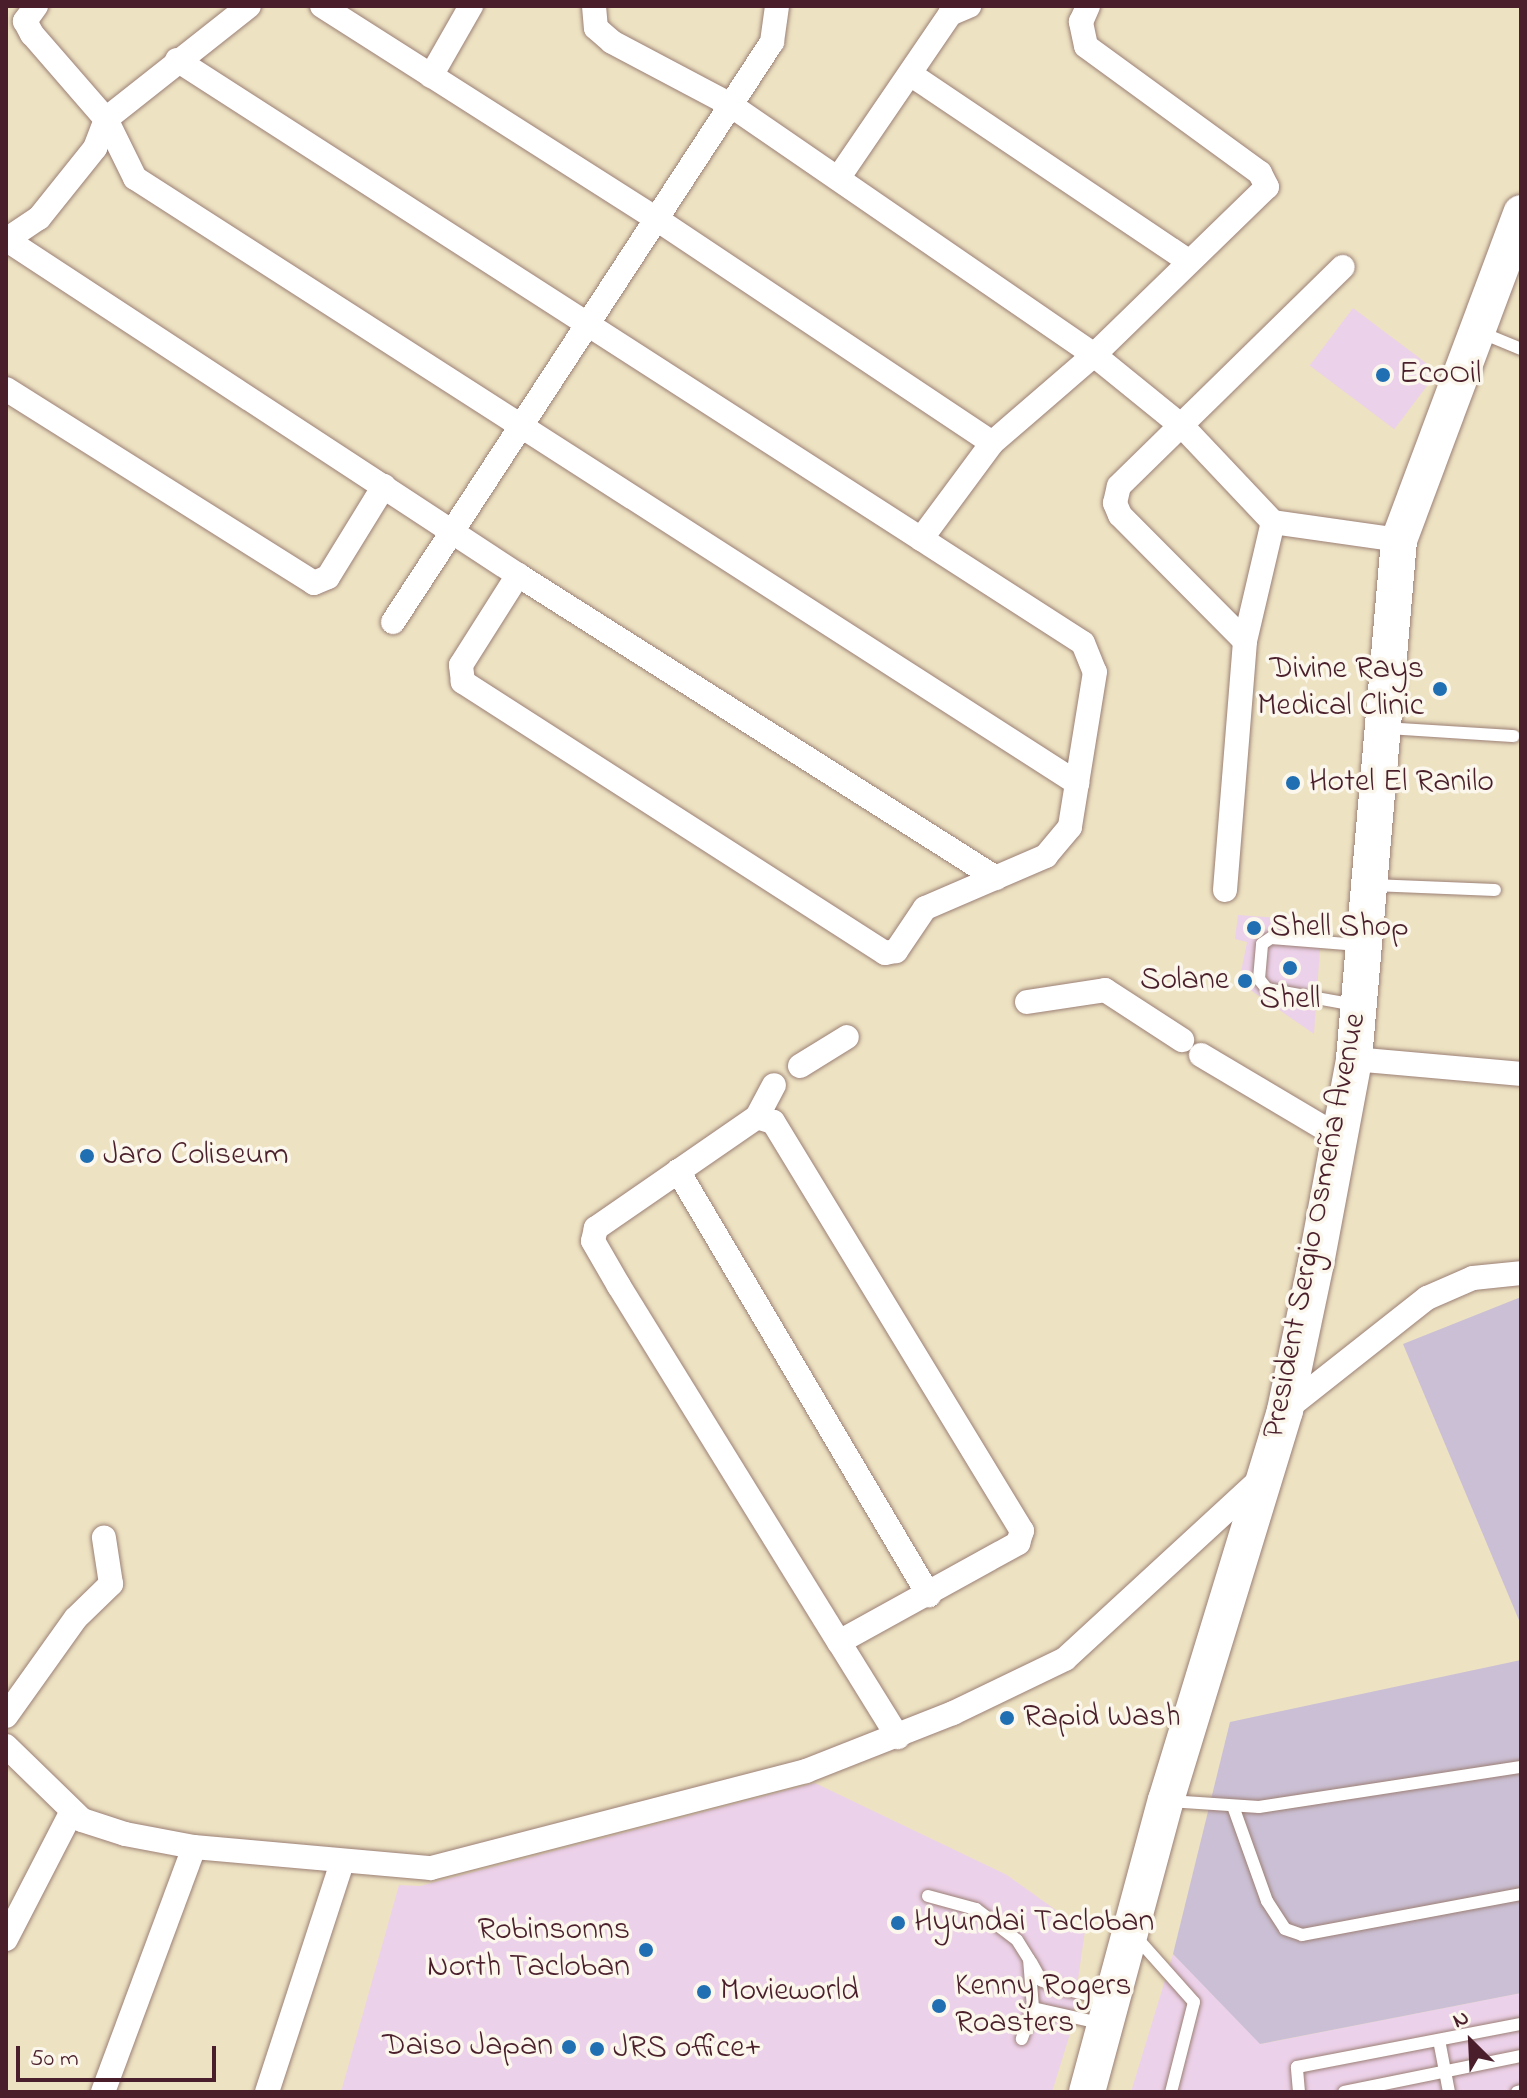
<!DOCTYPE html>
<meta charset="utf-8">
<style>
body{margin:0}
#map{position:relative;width:1527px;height:2098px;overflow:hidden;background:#ede2c2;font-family:"Indie Flower",sans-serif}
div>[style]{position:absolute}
.built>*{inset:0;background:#ecd1ea;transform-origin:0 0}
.industrial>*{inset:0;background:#cbbfd5}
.roads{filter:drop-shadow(0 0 2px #9c8076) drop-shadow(0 0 2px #9c8076)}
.service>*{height:12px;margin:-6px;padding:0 6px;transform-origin:6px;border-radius:6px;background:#fff}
.minor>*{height:24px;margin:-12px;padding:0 12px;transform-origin:12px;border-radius:12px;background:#fff}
.secondary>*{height:36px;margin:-18px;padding:0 18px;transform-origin:18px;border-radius:18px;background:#fff}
.dots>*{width:22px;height:22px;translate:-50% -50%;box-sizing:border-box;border:4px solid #fbf7ec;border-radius:50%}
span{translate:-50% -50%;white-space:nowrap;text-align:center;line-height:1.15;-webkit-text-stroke:7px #fbf7ec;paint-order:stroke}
.poi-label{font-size:32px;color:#4a1f2b}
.left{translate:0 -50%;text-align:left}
.right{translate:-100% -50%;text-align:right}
.street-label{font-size:32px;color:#4a1f2b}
.frame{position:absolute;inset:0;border:8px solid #4a1f2b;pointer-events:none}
.north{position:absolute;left:1431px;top:2002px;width:80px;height:80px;-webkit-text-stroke:6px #fbf7ec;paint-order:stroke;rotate:336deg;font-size:22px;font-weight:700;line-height:32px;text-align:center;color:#4a1f2b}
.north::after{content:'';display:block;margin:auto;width:28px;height:36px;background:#4a1f2b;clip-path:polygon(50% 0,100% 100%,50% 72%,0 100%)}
.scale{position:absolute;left:16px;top:2046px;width:200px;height:36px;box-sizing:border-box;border:4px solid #4a1f2b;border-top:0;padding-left:10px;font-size:24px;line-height:28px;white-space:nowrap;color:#4a1f2b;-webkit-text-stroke:6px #fbf7ec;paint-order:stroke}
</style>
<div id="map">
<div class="built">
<div style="left:1353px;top:308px;width:106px;height:72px;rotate:37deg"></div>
<div style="clip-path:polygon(1238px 915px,1322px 921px,1314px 1034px,1239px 982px,1247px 942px,1235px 939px)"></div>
<div style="clip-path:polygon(815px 1783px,1007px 1875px,1085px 1931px,1070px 2034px,1052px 2092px,341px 2092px,399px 1885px,420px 1886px)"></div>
<div style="clip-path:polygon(1173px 1954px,1261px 2044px,1521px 1993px,1521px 2092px,1131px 2092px)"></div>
</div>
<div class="industrial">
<div style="clip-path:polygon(1521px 1297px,1521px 1625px,1403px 1344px)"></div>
<div style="clip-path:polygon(1521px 1660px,1521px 1993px,1260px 2044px,1173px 1954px,1230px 1722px)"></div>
</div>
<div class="roads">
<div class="service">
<div style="left:1480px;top:332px;width:44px;rotate:22.5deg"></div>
<div style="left:1386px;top:728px;width:128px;rotate:3.6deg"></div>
<div style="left:1372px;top:885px;width:123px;rotate:2.3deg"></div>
<div style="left:1355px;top:1005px;width:89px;rotate:-169.7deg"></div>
<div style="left:1267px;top:989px;width:13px;rotate:-129deg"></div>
<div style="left:1259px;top:979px;width:35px;rotate:-85deg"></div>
<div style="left:1262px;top:944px;width:11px;rotate:-34deg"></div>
<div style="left:1271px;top:938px;width:88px;rotate:4.5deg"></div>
<div style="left:1169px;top:1801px;width:90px;rotate:3.8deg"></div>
<div style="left:1259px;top:1807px;width:265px;rotate:-8.7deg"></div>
<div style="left:1234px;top:1809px;width:98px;rotate:70.3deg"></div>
<div style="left:1267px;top:1901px;width:33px;rotate:57deg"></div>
<div style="left:1285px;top:1929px;width:18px;rotate:19deg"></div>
<div style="left:1302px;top:1935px;width:223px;rotate:-10.6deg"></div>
<div style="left:928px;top:1896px;width:50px;rotate:15.2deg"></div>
<div style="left:976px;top:1909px;width:51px;rotate:37.1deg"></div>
<div style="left:1017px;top:1940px;width:22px;rotate:58deg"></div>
<div style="left:1029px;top:1959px;width:49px;rotate:85.3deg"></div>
<div style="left:1033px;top:2008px;width:33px;rotate:110deg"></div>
<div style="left:1136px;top:1937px;width:87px;rotate:48.3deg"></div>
<div style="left:1194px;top:2002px;width:93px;rotate:104.3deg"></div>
<div style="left:1031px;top:1962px;width:21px;rotate:61deg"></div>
<div style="left:1041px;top:1980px;width:19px;rotate:25deg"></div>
<div style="left:1058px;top:1988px;width:50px;rotate:12.7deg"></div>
<div style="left:1033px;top:2008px;width:73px;rotate:12.7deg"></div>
<div style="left:1439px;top:2040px;width:53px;rotate:79.1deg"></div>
<div style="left:1299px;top:2092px;width:25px;rotate:-95deg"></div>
<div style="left:1297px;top:2067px;width:228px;rotate:-10.9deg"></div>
<div style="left:1344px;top:2092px;width:181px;rotate:-11.5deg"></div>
<div style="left:1517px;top:2092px;width:4px;rotate:-14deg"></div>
</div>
<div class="minor">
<div style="left:36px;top:6px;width:19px;rotate:126deg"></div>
<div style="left:25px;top:21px;width:15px;rotate:62deg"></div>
<div style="left:32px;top:34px;width:113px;rotate:49deg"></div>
<div style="left:106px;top:119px;width:182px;rotate:-38.3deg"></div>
<div style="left:322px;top:6px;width:395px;rotate:32.5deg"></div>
<div style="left:655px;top:218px;width:405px;rotate:33.7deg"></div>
<div style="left:594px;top:6px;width:22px;rotate:85deg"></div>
<div style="left:596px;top:28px;width:21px;rotate:41deg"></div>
<div style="left:612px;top:42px;width:132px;rotate:27.9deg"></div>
<div style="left:729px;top:104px;width:443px;rotate:34.5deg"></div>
<div style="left:1094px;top:355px;width:116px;rotate:39deg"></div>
<div style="left:1184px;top:428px;width:129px;rotate:46.6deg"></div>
<div style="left:1273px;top:522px;width:127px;rotate:8.1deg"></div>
<div style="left:177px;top:60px;width:1077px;rotate:32.76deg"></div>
<div style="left:1083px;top:643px;width:31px;rotate:68deg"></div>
<div style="left:1095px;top:672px;width:157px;rotate:99.2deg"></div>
<div style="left:1070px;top:827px;width:38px;rotate:130deg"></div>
<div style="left:1046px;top:856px;width:132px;rotate:156.7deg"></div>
<div style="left:925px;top:908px;width:52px;rotate:124deg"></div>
<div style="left:896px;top:951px;width:11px;rotate:170deg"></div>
<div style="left:885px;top:953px;width:502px;rotate:-147.29deg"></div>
<div style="left:463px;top:682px;width:17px;rotate:-97deg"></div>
<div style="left:461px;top:665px;width:107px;rotate:-57.7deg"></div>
<div style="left:910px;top:74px;width:335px;rotate:33.9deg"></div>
<div style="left:431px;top:76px;width:81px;rotate:-60.3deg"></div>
<div style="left:106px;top:119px;width:66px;rotate:63.8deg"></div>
<div style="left:135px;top:178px;width:1120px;rotate:32.71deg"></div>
<div style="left:839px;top:177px;width:197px;rotate:-55.7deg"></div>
<div style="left:950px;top:14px;width:21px;rotate:-23deg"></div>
<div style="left:6px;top:240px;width:40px;rotate:-34deg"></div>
<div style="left:39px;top:218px;width:90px;rotate:-51.3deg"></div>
<div style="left:95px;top:148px;width:31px;rotate:-69deg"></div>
<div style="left:7px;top:240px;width:611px;rotate:33.25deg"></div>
<div style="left:518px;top:575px;width:566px;rotate:32.37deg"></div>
<div style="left:6px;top:389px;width:364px;rotate:32.2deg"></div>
<div style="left:314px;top:583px;width:15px;rotate:-23deg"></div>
<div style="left:328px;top:577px;width:107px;rotate:-58.4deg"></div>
<div style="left:921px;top:539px;width:119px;rotate:-53.5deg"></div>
<div style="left:992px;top:443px;width:135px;rotate:-40.8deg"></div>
<div style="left:1094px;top:355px;width:241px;rotate:-44.2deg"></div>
<div style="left:1267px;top:187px;width:16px;rotate:-117deg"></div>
<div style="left:1260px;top:173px;width:215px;rotate:-143.9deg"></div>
<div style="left:1086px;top:46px;width:25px;rotate:-102deg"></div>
<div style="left:1081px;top:22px;width:17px;rotate:-66deg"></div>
<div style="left:393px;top:622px;width:693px;rotate:-56.84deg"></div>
<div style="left:772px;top:42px;width:36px;rotate:-82deg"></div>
<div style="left:1245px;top:641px;width:177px;rotate:-134.8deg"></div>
<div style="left:1120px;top:515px;width:13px;rotate:-113deg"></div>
<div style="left:1115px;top:503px;width:17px;rotate:-77deg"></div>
<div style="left:1119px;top:486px;width:313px;rotate:-44.4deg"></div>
<div style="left:1225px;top:890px;width:250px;rotate:-85.4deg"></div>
<div style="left:1245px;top:641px;width:122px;rotate:-76.8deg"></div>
<div style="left:1027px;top:1002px;width:79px;rotate:-8.7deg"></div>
<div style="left:1105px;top:990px;width:92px;rotate:33deg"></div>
<div style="left:1201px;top:1055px;width:161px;rotate:30.7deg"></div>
<div style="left:1354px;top:1059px;width:168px;rotate:5.1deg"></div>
<div style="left:800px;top:1066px;width:55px;rotate:-31.7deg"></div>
<div style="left:757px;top:1117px;width:36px;rotate:-62deg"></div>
<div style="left:678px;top:1171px;width:493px;rotate:59.4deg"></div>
<div style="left:1285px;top:1410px;width:181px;rotate:-38.3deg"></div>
<div style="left:1427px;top:1298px;width:50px;rotate:-23.5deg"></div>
<div style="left:1473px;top:1278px;width:48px;rotate:-5.9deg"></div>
<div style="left:839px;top:1642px;width:205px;rotate:-28.9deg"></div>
<div style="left:1018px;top:1543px;width:13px;rotate:-72deg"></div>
<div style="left:1022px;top:1531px;width:479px;rotate:-121.3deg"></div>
<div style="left:773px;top:1122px;width:17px;rotate:-163deg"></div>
<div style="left:757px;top:1117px;width:196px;rotate:145.4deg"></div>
<div style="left:596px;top:1228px;width:13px;rotate:103deg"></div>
<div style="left:593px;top:1241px;width:52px;rotate:60deg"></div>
<div style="left:619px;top:1286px;width:418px;rotate:58.3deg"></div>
<div style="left:839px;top:1642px;width:112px;rotate:58.2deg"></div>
<div style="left:6px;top:1716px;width:120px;rotate:-54.5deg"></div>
<div style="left:76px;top:1618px;width:49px;rotate:-44.2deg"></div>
<div style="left:111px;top:1584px;width:47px;rotate:-98.7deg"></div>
<div style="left:6px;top:1746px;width:106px;rotate:44.2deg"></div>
<div style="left:82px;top:1820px;width:45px;rotate:18deg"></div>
<div style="left:125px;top:1834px;width:70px;rotate:10.7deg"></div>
<div style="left:194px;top:1847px;width:238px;rotate:5.1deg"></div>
<div style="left:431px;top:1868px;width:387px;rotate:-14.5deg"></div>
<div style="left:806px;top:1771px;width:158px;rotate:-21.5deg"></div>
<div style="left:953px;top:1713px;width:124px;rotate:-25.7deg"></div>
<div style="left:1065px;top:1659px;width:269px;rotate:-42.6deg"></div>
<div style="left:6px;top:1939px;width:144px;rotate:-62.7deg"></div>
<div style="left:103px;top:2092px;width:261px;rotate:-69.6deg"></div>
<div style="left:267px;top:2092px;width:241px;rotate:-71.9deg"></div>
</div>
<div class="secondary">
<div style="left:1087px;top:2092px;width:302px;rotate:-74.9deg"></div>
<div style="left:1166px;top:1800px;width:408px;rotate:-73deg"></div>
<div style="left:1285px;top:1410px;width:150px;rotate:-78.1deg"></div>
<div style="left:1316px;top:1263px;width:208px;rotate:-79.4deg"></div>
<div style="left:1354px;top:1059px;width:521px;rotate:-85.04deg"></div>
<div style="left:1399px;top:540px;width:349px;rotate:-69.5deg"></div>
</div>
</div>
<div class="dots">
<div style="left:1383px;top:375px;background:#1f6fb2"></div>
<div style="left:1440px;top:689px;background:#1f6fb2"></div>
<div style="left:1293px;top:783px;background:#1f6fb2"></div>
<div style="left:1254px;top:928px;background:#1f6fb2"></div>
<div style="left:1290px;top:968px;background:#1f6fb2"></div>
<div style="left:1245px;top:981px;background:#1f6fb2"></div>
<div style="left:87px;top:1156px;background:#1f6fb2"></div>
<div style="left:1007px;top:1718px;background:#1f6fb2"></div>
<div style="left:898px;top:1923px;background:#1f6fb2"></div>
<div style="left:646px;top:1950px;background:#1f6fb2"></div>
<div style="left:704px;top:1992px;background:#1f6fb2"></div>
<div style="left:939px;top:2006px;background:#1f6fb2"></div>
<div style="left:569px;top:2047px;background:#1f6fb2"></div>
<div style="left:597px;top:2049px;background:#1f6fb2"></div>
</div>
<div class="poi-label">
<span class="left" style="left:1399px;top:375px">EcoOil</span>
<span class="right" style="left:1424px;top:689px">Divine Rays<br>Medical Clinic</span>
<span class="left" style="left:1309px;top:783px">Hotel El Ranilo</span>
<span class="left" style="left:1270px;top:928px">Shell Shop</span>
<span class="right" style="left:1229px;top:981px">Solane</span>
<span style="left:1290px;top:1000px">Shell</span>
<span class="left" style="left:103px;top:1156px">Jaro Coliseum</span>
<span class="left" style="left:1023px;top:1718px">Rapid Wash</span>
<span class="left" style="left:914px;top:1923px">Hyundai Tacloban</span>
<span class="right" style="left:630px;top:1950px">Robinsonns<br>North Tacloban</span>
<span class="left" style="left:955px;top:2006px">Kenny Rogers<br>Roasters</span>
<span class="left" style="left:720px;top:1992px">Movieworld</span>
<span class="right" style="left:553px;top:2047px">Daiso Japan</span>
<span class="left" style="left:613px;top:2049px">JRS office+</span>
</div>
<div class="street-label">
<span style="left:1316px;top:1226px;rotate:-79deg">President Sergio Osmeña Avenue</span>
</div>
<div class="frame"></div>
<div class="north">N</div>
<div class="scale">50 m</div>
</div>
